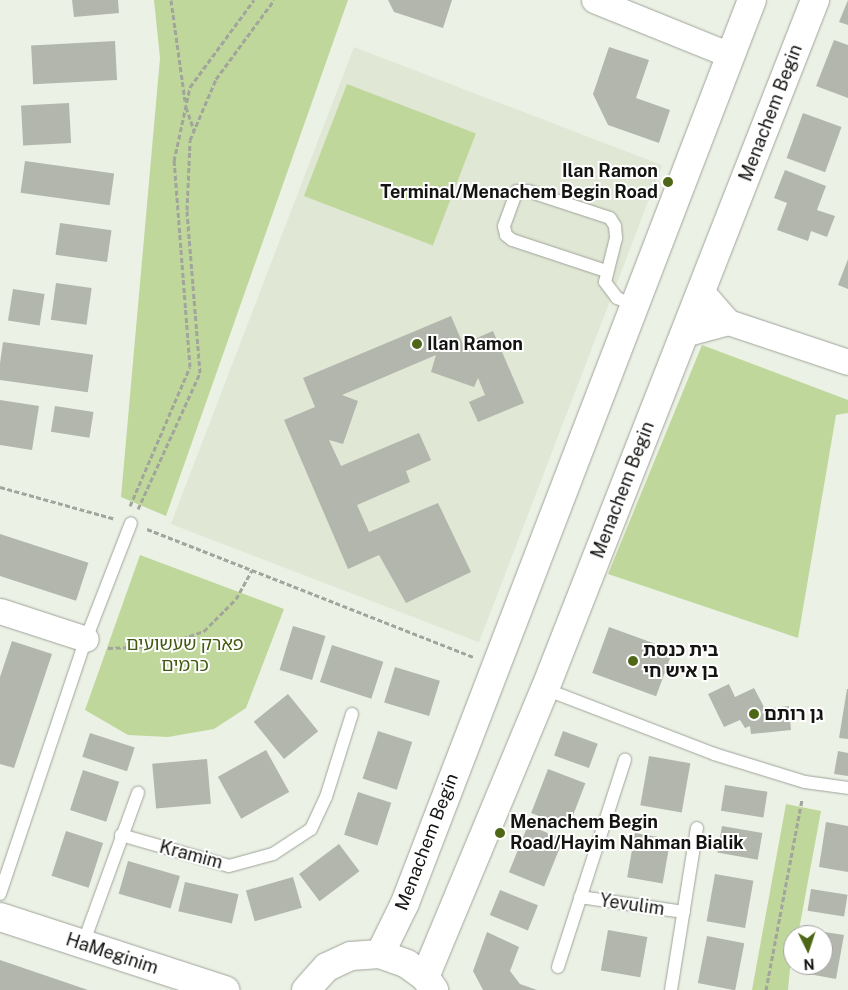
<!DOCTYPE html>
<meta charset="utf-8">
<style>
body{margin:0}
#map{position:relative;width:848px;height:990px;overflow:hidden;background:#ecf1e6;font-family:"Public Sans","Noto Sans Hebrew",sans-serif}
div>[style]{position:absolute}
.built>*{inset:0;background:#e0e7d5;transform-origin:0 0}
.green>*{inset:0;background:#bfd79b;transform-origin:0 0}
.building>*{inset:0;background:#b2b6ac;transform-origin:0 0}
.path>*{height:3px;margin-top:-1.5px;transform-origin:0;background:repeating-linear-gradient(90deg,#a1a59c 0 5px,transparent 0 7.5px)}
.roads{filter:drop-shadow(0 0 1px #9fa499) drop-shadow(0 0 1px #9fa499)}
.lane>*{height:12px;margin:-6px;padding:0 6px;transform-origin:6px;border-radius:6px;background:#fff}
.street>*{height:25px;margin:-12.5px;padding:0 12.5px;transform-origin:12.5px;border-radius:12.5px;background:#fff}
.secondary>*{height:28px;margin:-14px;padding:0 14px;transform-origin:14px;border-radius:14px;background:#fff}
.dots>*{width:14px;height:14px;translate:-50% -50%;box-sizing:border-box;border:2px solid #fff;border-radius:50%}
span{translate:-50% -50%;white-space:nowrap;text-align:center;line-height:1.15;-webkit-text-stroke:4px #fff;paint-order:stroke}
.street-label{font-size:18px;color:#141512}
.poi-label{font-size:18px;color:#141512;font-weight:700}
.right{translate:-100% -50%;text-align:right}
.left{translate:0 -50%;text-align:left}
.park-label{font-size:18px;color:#42590f}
.north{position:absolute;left:783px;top:925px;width:50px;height:50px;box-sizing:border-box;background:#fff;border:1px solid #a1a1a0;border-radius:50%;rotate:176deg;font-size:14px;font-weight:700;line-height:20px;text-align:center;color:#141512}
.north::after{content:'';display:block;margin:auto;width:18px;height:22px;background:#4e6717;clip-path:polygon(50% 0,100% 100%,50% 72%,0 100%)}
</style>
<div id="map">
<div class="built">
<div style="left:354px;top:47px;width:330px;height:511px;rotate:21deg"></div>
</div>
<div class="green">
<div style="clip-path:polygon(154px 0,348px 0,166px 516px,121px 497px,160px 58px)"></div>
<div style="left:347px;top:84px;width:138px;height:120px;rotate:21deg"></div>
<div style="clip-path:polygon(702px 345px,848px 400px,848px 413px,836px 415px,798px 638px,608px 574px)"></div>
<div style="clip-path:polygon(140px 555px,284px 609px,246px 708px,214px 729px,168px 737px,128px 735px,85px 710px)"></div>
<div style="clip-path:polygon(786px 804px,821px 811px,798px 935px,793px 935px,788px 990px,752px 990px)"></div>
</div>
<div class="building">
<div style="clip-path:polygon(72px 0,118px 0,119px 13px,74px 17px)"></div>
<div style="clip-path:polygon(388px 0,452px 0,443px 28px,394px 12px)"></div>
<div style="clip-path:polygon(848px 0,848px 25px,839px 22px)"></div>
<div style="clip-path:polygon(834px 40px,848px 45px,848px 98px,816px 86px)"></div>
<div style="left:115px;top:41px;width:39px;height:84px;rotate:87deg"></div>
<div style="clip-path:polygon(609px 47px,649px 60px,636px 98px,670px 110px,659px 143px,608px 125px,593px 94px)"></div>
<div style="left:69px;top:103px;width:40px;height:48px;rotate:87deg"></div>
<div style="left:803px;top:113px;width:41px;height:48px;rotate:20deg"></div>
<div style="left:25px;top:161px;width:90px;height:32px;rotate:8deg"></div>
<div style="clip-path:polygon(785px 170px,826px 186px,817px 210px,835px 216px,827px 237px,811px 231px,808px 241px,777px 230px,787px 203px,774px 198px)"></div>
<div style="left:60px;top:223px;width:52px;height:32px;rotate:8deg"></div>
<div style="clip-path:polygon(848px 259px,848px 289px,838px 285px)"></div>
<div style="left:56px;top:283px;width:36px;height:37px;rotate:8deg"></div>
<div style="left:13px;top:289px;width:32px;height:32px;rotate:9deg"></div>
<div style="clip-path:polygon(451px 316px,463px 344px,493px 331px,524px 403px,478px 422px,469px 402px,485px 395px,478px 378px,474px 387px,431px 372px,436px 355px,342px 395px,358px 401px,343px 444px,329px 440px,341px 466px,419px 433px,431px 460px,406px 471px,410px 482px,357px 505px,369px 532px,438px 503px,471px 572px,406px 603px,379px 555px,348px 569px,284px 420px,315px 407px,303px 378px)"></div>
<div style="left:3px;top:342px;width:91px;height:38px;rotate:8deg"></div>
<div style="clip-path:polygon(0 400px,39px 406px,32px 450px,0 445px)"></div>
<div style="left:55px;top:406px;width:39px;height:26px;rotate:9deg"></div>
<div style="left:0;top:534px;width:93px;height:40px;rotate:18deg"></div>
<div style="left:293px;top:626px;width:34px;height:46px;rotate:17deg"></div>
<div style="left:609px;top:627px;width:68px;height:49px;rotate:20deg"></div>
<div style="clip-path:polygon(12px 641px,52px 654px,14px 768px,0 764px,0 677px)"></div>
<div style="left:332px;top:645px;width:54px;height:39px;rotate:18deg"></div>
<div style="left:395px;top:667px;width:47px;height:37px;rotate:17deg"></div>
<div style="clip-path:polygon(729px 684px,735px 697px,754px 688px,765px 709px,789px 706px,791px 730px,751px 734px,750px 726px,745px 728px,740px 720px,724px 727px,708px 694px)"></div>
<div style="clip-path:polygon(847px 689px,848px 689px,848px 739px,839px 738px)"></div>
<div style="left:288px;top:694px;width:48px;height:44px;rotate:51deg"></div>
<div style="left:378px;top:731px;width:36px;height:50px;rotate:18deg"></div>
<div style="left:563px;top:731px;width:37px;height:26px;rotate:20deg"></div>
<div style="left:90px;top:733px;width:47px;height:25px;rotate:18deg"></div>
<div style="left:266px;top:750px;width:48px;height:55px;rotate:61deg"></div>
<div style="clip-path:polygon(838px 751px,848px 753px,848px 776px,834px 774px)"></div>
<div style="left:649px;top:756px;width:42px;height:50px;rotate:10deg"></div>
<div style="left:207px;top:759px;width:45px;height:55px;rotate:85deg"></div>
<div style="left:548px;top:769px;width:40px;height:47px;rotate:21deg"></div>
<div style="left:83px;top:770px;width:38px;height:42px;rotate:18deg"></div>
<div style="left:725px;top:785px;width:43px;height:26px;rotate:9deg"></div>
<div style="left:358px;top:792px;width:35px;height:45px;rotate:18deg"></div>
<div style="clip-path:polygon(826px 822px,848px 826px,848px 872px,819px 867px)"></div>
<div style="left:528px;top:825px;width:38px;height:51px;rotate:22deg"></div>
<div style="left:722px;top:826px;width:41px;height:27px;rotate:10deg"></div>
<div style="left:66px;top:831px;width:39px;height:47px;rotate:18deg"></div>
<div style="left:635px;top:833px;width:36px;height:45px;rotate:10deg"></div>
<div style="left:339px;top:844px;width:34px;height:50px;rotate:53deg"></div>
<div style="left:128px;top:861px;width:54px;height:34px;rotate:16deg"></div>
<div style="left:715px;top:874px;width:39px;height:48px;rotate:10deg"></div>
<div style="left:293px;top:877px;width:32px;height:49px;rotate:74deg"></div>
<div style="left:185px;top:882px;width:55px;height:30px;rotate:13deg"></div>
<div style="left:811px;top:889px;width:37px;height:22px;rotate:9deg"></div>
<div style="left:500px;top:890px;width:41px;height:27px;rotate:22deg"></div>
<div style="clip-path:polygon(805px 929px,844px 935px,836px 979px,798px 972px,799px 965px,823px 965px,823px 935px,804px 935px)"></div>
<div style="left:608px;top:930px;width:40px;height:41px;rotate:10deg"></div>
<div style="clip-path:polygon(487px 932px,519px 947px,510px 971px,520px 984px,537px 990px,483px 990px,473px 971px)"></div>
<div style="left:707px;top:936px;width:38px;height:48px;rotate:11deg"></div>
<div style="clip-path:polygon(0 960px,88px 990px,0 990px)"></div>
</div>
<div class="path">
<div style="left:171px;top:0;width:102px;rotate:82.1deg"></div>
<div style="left:186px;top:107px;width:24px;rotate:71deg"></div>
<div style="left:0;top:487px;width:119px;rotate:15.5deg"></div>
<div style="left:130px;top:506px;width:151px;rotate:-66.7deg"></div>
<div style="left:190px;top:367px;width:207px;rotate:-94.4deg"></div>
<div style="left:174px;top:161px;width:76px;rotate:-77.8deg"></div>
<div style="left:190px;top:87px;width:108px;rotate:-53.7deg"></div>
<div style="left:138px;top:509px;width:149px;rotate:-65.5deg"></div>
<div style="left:200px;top:373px;width:164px;rotate:-94.6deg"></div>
<div style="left:187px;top:210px;width:70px;rotate:-87.5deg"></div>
<div style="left:190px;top:140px;width:66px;rotate:-66.9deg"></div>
<div style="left:216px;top:79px;width:98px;rotate:-53.7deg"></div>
<div style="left:147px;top:529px;width:351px;rotate:21.4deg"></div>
<div style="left:108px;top:648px;width:53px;rotate:-2.2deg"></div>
<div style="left:161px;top:646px;width:46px;rotate:-19.2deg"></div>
<div style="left:204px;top:631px;width:45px;rotate:-45deg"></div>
<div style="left:236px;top:599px;width:33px;rotate:-61deg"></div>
<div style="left:766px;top:990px;width:194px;rotate:-79.3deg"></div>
</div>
<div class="roads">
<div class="lane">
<div style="left:606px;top:271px;width:99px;rotate:-161.7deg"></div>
<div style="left:512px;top:240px;width:8px;rotate:-140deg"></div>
<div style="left:506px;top:235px;width:9px;rotate:-103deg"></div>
<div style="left:504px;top:226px;width:37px;rotate:-70deg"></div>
<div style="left:517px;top:191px;width:11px"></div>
<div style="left:528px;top:191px;width:86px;rotate:18.2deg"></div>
<div style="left:610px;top:218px;width:9px;rotate:58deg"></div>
<div style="left:615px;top:226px;width:12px;rotate:85deg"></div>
<div style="left:616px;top:238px;width:45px;rotate:104deg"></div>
<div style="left:605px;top:282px;width:20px;rotate:53deg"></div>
<div style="left:617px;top:298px;width:18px;rotate:22deg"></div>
<div style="left:545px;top:689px;width:181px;rotate:21deg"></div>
<div style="left:714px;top:754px;width:95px;rotate:17.1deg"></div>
<div style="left:805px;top:782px;width:43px;rotate:7.9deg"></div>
<div style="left:121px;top:835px;width:112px;rotate:16deg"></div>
<div style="left:229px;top:866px;width:46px;rotate:-15.3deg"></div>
<div style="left:273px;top:854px;width:45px;rotate:-33.3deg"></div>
<div style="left:311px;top:829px;width:35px;rotate:-65deg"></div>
<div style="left:326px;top:797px;width:87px;rotate:-72.6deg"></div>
<div style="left:0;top:894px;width:269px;rotate:-71.4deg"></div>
<div style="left:86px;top:639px;width:124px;rotate:-68.8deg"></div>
<div style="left:580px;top:897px;width:105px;rotate:8.2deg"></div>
<div style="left:83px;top:944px;width:161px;rotate:-70deg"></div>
<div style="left:558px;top:967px;width:218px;rotate:-72.1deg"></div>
<div style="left:671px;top:990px;width:164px;rotate:-80.9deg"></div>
</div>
<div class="street">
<div style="left:594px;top:0;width:147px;rotate:22deg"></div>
<div style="left:701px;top:291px;width:41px;rotate:48.9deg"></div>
<div style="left:728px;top:322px;width:126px;rotate:18.4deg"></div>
<div style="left:684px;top:334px;width:46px;rotate:-15.3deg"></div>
<div style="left:0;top:611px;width:90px;rotate:18deg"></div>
</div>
<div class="secondary">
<div style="left:0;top:917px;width:237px;rotate:18deg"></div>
<div style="left:380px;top:954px;width:57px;rotate:-63.9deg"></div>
<div style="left:405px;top:903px;width:967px;rotate:-68.98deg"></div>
<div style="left:425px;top:977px;width:312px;rotate:-67.4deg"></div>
<div style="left:545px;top:689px;width:740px;rotate:-68.6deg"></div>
<div style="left:306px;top:990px;width:31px;rotate:-48deg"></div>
<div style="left:327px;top:967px;width:26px;rotate:-25deg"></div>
<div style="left:351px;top:956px;width:29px;rotate:-4deg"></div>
<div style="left:380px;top:954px;width:29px;rotate:20deg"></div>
<div style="left:407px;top:964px;width:22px;rotate:36deg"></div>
<div style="left:425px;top:977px;width:16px;rotate:55deg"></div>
</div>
</div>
<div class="dots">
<div style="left:668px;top:182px;background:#4e6717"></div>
<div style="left:417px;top:344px;background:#4e6717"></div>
<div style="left:633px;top:661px;background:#4e6717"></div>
<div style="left:754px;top:714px;background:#4e6717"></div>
<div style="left:500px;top:833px;background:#4e6717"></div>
</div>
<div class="street-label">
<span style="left:771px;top:113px;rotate:-69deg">Menachem Begin</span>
<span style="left:623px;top:490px;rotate:-69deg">Menachem Begin</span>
<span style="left:427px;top:842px;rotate:-69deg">Menachem Begin</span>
<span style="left:191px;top:855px;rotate:15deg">Kramim</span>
<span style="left:632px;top:905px;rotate:8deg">Yevulim</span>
<span style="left:112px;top:954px;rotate:18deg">HaMeginim</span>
</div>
<div class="poi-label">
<span class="right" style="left:658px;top:182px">Ilan Ramon<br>Terminal/Menachem Begin Road</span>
<span class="left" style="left:427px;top:344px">Ilan Ramon</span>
<span class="left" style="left:643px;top:661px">בית כנסת<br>בן איש חי</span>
<span class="left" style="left:764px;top:714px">גן רותם</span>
<span class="left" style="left:510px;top:833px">Menachem Begin<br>Road/Hayim Nahman Bialik</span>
</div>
<div class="park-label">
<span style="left:185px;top:655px">פארק שעשועים<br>כרמים</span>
</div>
<div class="north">N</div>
</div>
